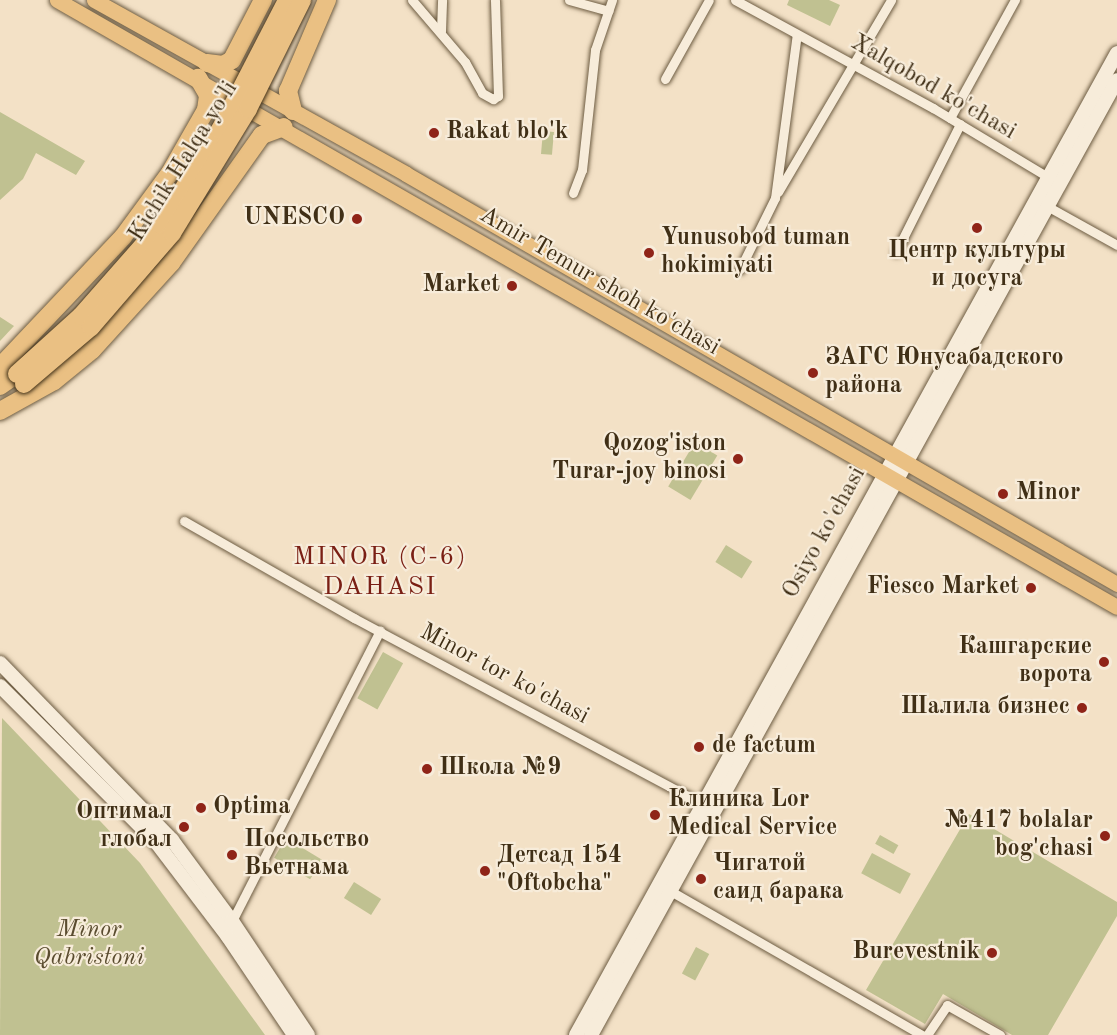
<!DOCTYPE html>
<meta charset="utf-8">
<style>
body{margin:0}
#map{position:relative;width:1117px;height:1035px;overflow:hidden;background:#f3e1c6;font-family:"Old Standard TT",serif}
div>[style]{position:absolute}
.green>*{inset:0;background:#c0c191;transform-origin:0 0}
.roads{filter:drop-shadow(0 0 2px #6d5c42) drop-shadow(0 0 2px #6d5c42)}
.street>*{height:9px;margin:-4.5px;padding:0 4.5px;transform-origin:4.5px;border-radius:4.5px;background:#f7ecda}
.secondary>*{height:14px;margin:-7px;padding:0 7px;transform-origin:7px;border-radius:7px;background:#f7ecda}
.primary>*{height:15px;margin:-7.5px;padding:0 7.5px;transform-origin:7.5px;border-radius:7.5px;background:#eac083}
.highway>*{height:18px;margin:-9px;padding:0 9px;transform-origin:9px;border-radius:9px;background:#eac083}
.bridges{filter:drop-shadow(0 0 2px #402f16) drop-shadow(0 0 2px #402f16)}
.highway-bridge>*{height:18px;margin:-9px;padding:0 9px;transform-origin:9px;border-radius:9px;background:#eac083}
.dots>*{width:16px;height:16px;translate:-50% -50%;box-sizing:border-box;border:3px solid #f7ecda;border-radius:50%}
span{translate:-50% -50%;white-space:nowrap;text-align:center;line-height:1.15;-webkit-text-stroke:4.5px #f7ecda;paint-order:stroke}
.street-label{font-size:24px;color:#402f16}
.poi-label{font-size:24px;color:#402f16;font-weight:700}
.left{translate:0 -50%;text-align:left}
.right{translate:-100% -50%;text-align:right}
.park-label{font-size:24px;color:#5a4c2f;font-style:italic}
.neighbourhood-label{font-size:26px;color:#7a1f14;letter-spacing:1.5px}
</style>
<div id="map">
<div class="green">
<div style="clip-path:polygon(789px 0,829px 0,840px 5px,830px 26px,787px 5px)"></div>
<div style="clip-path:polygon(0 112px,85px 161px,76px 175px,36px 153px,23px 179px,0 200px)"></div>
<div style="left:543px;top:131px;width:11px;height:23px;rotate:5deg"></div>
<div style="clip-path:polygon(0 317px,14px 326px,0 341px)"></div>
<div style="left:695px;top:442px;width:26px;height:52px;rotate:31deg"></div>
<div style="left:726px;top:545px;width:31px;height:20px;rotate:32deg"></div>
<div style="left:383px;top:652px;width:23px;height:53px;rotate:29deg"></div>
<div style="clip-path:polygon(2px 718px,140px 863px,265px 1035px,0 1035px)"></div>
<div style="clip-path:polygon(969px 814px,1117px 902px,1117px 916px,1048px 1035px,1012px 1035px,943px 994px,925px 1024px,866px 990px)"></div>
<div style="left:880px;top:835px;width:21px;height:10px;rotate:29deg"></div>
<div style="left:286px;top:838px;width:42px;height:23px;rotate:31deg"></div>
<div style="left:872px;top:853px;width:44px;height:23px;rotate:28deg"></div>
<div style="left:354px;top:882px;width:32px;height:19px;rotate:32deg"></div>
<div style="left:696px;top:947px;width:15px;height:30px;rotate:28deg"></div>
</div>
<div class="roads">
<div class="street">
<div style="left:412px;top:0;width:82px;rotate:49.5deg"></div>
<div style="left:465px;top:62px;width:35px;rotate:61deg"></div>
<div style="left:482px;top:93px;width:13px;rotate:29deg"></div>
<div style="left:493px;top:99px;width:6px;rotate:-31deg"></div>
<div style="left:498px;top:96px;width:96px;rotate:-91.8deg"></div>
<div style="left:569px;top:0;width:41px;rotate:15.4deg"></div>
<div style="left:735px;top:0;width:226px;rotate:28.6deg"></div>
<div style="left:933px;top:108px;width:134px;rotate:31deg"></div>
<div style="left:441px;top:31px;width:31px;rotate:-88deg"></div>
<div style="left:665px;top:79px;width:90px;rotate:-60.9deg"></div>
<div style="left:950px;top:118px;width:135px;rotate:-61.2deg"></div>
<div style="left:778px;top:192px;width:223px;rotate:-59.5deg"></div>
<div style="left:573px;top:193px;width:25px;rotate:-69deg"></div>
<div style="left:582px;top:170px;width:121px;rotate:-83.8deg"></div>
<div style="left:595px;top:50px;width:53px;rotate:-71.2deg"></div>
<div style="left:1047px;top:206px;width:80px;rotate:29.1deg"></div>
<div style="left:896px;top:252px;width:143px;rotate:-63.4deg"></div>
<div style="left:740px;top:269px;width:79px;rotate:-63.8deg"></div>
<div style="left:775px;top:198px;width:165px;rotate:-82.4deg"></div>
<div style="left:184px;top:521px;width:196px;rotate:29.7deg"></div>
<div style="left:354px;top:618px;width:401px;rotate:28.1deg"></div>
<div style="left:667px;top:889px;width:294px;rotate:29.8deg"></div>
<div style="left:232px;top:921px;width:326px;rotate:-63deg"></div>
<div style="left:927px;top:1035px;width:36px;rotate:-56deg"></div>
<div style="left:947px;top:1005px;width:61px;rotate:29.5deg"></div>
</div>
<div class="secondary">
<div style="left:0;top:663px;width:247px;rotate:45.8deg"></div>
<div style="left:172px;top:840px;width:101px;rotate:53.5deg"></div>
<div style="left:232px;top:921px;width:137px;rotate:56.3deg"></div>
<div style="left:0;top:686px;width:221px;rotate:45deg"></div>
<div style="left:156px;top:842px;width:119px;rotate:52.8deg"></div>
<div style="left:228px;top:937px;width:118px;rotate:56deg"></div>
<div style="left:576px;top:1035px;width:1121px;rotate:-61.15deg"></div>
<div style="left:591px;top:1035px;width:1090px;rotate:-61.15deg"></div>
</div>
<div class="primary">
<div style="left:57px;top:0;width:1221px;rotate:29.8deg"></div>
<div style="left:94px;top:0;width:357px;rotate:29.1deg"></div>
<div style="left:406px;top:174px;width:821px;rotate:29.97deg"></div>
</div>
<div class="highway">
<div style="left:207px;top:63px;width:16px;rotate:7deg"></div>
<div style="left:223px;top:65px;width:10px;rotate:-29deg"></div>
<div style="left:232px;top:60px;width:68px;rotate:-62.7deg"></div>
<div style="left:293px;top:111px;width:21px;rotate:-104deg"></div>
<div style="left:288px;top:91px;width:99px;rotate:-66.8deg"></div>
<div style="left:0;top:367px;width:179px;rotate:-46.6deg"></div>
<div style="left:123px;top:237px;width:79px;rotate:-53.7deg"></div>
<div style="left:170px;top:173px;width:73px;rotate:-60.3deg"></div>
<div style="left:206px;top:110px;width:15px;rotate:-82deg"></div>
<div style="left:208px;top:95px;width:20px;rotate:-120deg"></div>
<div style="left:0;top:386px;width:21px;rotate:-35deg"></div>
<div style="left:0;top:411px;width:62px;rotate:-29.1deg"></div>
<div style="left:54px;top:381px;width:49px;rotate:-39.2deg"></div>
<div style="left:92px;top:350px;width:118px;rotate:-47.8deg"></div>
<div style="left:171px;top:263px;width:157px;rotate:-54.6deg"></div>
<div style="left:262px;top:135px;width:23px;rotate:-20deg"></div>
</div>
</div>
<div class="bridges">
<div class="highway-bridge">
<div style="left:17px;top:374px;width:86px;rotate:-42.2deg"></div>
<div style="left:81px;top:316px;width:121px;rotate:-48.7deg"></div>
<div style="left:161px;top:225px;width:112px;rotate:-58.2deg"></div>
<div style="left:220px;top:130px;width:146px;rotate:-62.7deg"></div>
<div style="left:24px;top:384px;width:88px;rotate:-40.4deg"></div>
<div style="left:91px;top:327px;width:124px;rotate:-49.2deg"></div>
<div style="left:172px;top:233px;width:145px;rotate:-58.5deg"></div>
<div style="left:248px;top:109px;width:122px;rotate:-63.6deg"></div>
</div>
</div>
<div class="dots">
<div style="left:434px;top:133px;background:#8f2418"></div>
<div style="left:357px;top:219px;background:#8f2418"></div>
<div style="left:977px;top:228px;background:#8f2418"></div>
<div style="left:649px;top:253px;background:#8f2418"></div>
<div style="left:512px;top:286px;background:#8f2418"></div>
<div style="left:813px;top:373px;background:#8f2418"></div>
<div style="left:738px;top:459px;background:#8f2418"></div>
<div style="left:1003px;top:494px;background:#8f2418"></div>
<div style="left:1031px;top:588px;background:#8f2418"></div>
<div style="left:1104px;top:662px;background:#8f2418"></div>
<div style="left:1082px;top:708px;background:#8f2418"></div>
<div style="left:699px;top:747px;background:#8f2418"></div>
<div style="left:427px;top:769px;background:#8f2418"></div>
<div style="left:201px;top:808px;background:#8f2418"></div>
<div style="left:655px;top:815px;background:#8f2418"></div>
<div style="left:184px;top:827px;background:#8f2418"></div>
<div style="left:1105px;top:836px;background:#8f2418"></div>
<div style="left:232px;top:855px;background:#8f2418"></div>
<div style="left:485px;top:871px;background:#8f2418"></div>
<div style="left:701px;top:879px;background:#8f2418"></div>
<div style="left:992px;top:953px;background:#8f2418"></div>
</div>
<div class="street-label">
<span style="left:933px;top:88px;rotate:30deg">Xalqobod ko'chasi</span>
<span style="left:184px;top:162px;rotate:-58deg">Kichik Halqa yo'li</span>
<span style="left:599px;top:282px;rotate:30deg">Amir Temur shoh ko'chasi</span>
<span style="left:825px;top:533px;rotate:-61deg">Osiyo ko'chasi</span>
<span style="left:504px;top:675px;rotate:28deg">Minor tor ko'chasi</span>
</div>
<div class="poi-label">
<span class="left" style="left:446px;top:133px">Rakat blo'k</span>
<span class="right" style="left:345px;top:219px">UNESCO</span>
<span class="left" style="left:661px;top:253px">Yunusobod tuman<br>hokimiyati</span>
<span style="left:977px;top:266px">Центр культуры<br>и досуга</span>
<span class="right" style="left:500px;top:286px">Market</span>
<span class="left" style="left:825px;top:373px">ЗАГС Юнусабадского<br>района</span>
<span class="right" style="left:726px;top:459px">Qozog'iston<br>Turar-joy binosi</span>
<span class="left" style="left:1016px;top:494px">Minor</span>
<span class="right" style="left:1019px;top:588px">Fiesco Market</span>
<span class="right" style="left:1092px;top:662px">Кашгарские<br>ворота</span>
<span class="right" style="left:1070px;top:708px">Шалила бизнес</span>
<span class="left" style="left:712px;top:747px">de factum</span>
<span class="left" style="left:439px;top:769px">Школа №9</span>
<span class="left" style="left:668px;top:815px">Клиника Lor<br>Medical Service</span>
<span class="left" style="left:213px;top:808px">Optima</span>
<span class="right" style="left:172px;top:827px">Оптимал<br>глобал</span>
<span class="right" style="left:1093px;top:836px">№417 bolalar<br>bog'chasi</span>
<span class="left" style="left:244px;top:855px">Посольство<br>Вьетнама</span>
<span class="left" style="left:497px;top:871px">Детсад 154<br>"Oftobcha"</span>
<span class="left" style="left:713px;top:879px">Чигатой<br>саид барака</span>
<span class="right" style="left:980px;top:953px">Burevestnik</span>
</div>
<div class="park-label">
<span style="left:89px;top:945px">Minor<br>Qabristoni</span>
</div>
<div class="neighbourhood-label">
<span style="left:380px;top:573px">MINOR (C-6)<br>DAHASI</span>
</div>
</div>
